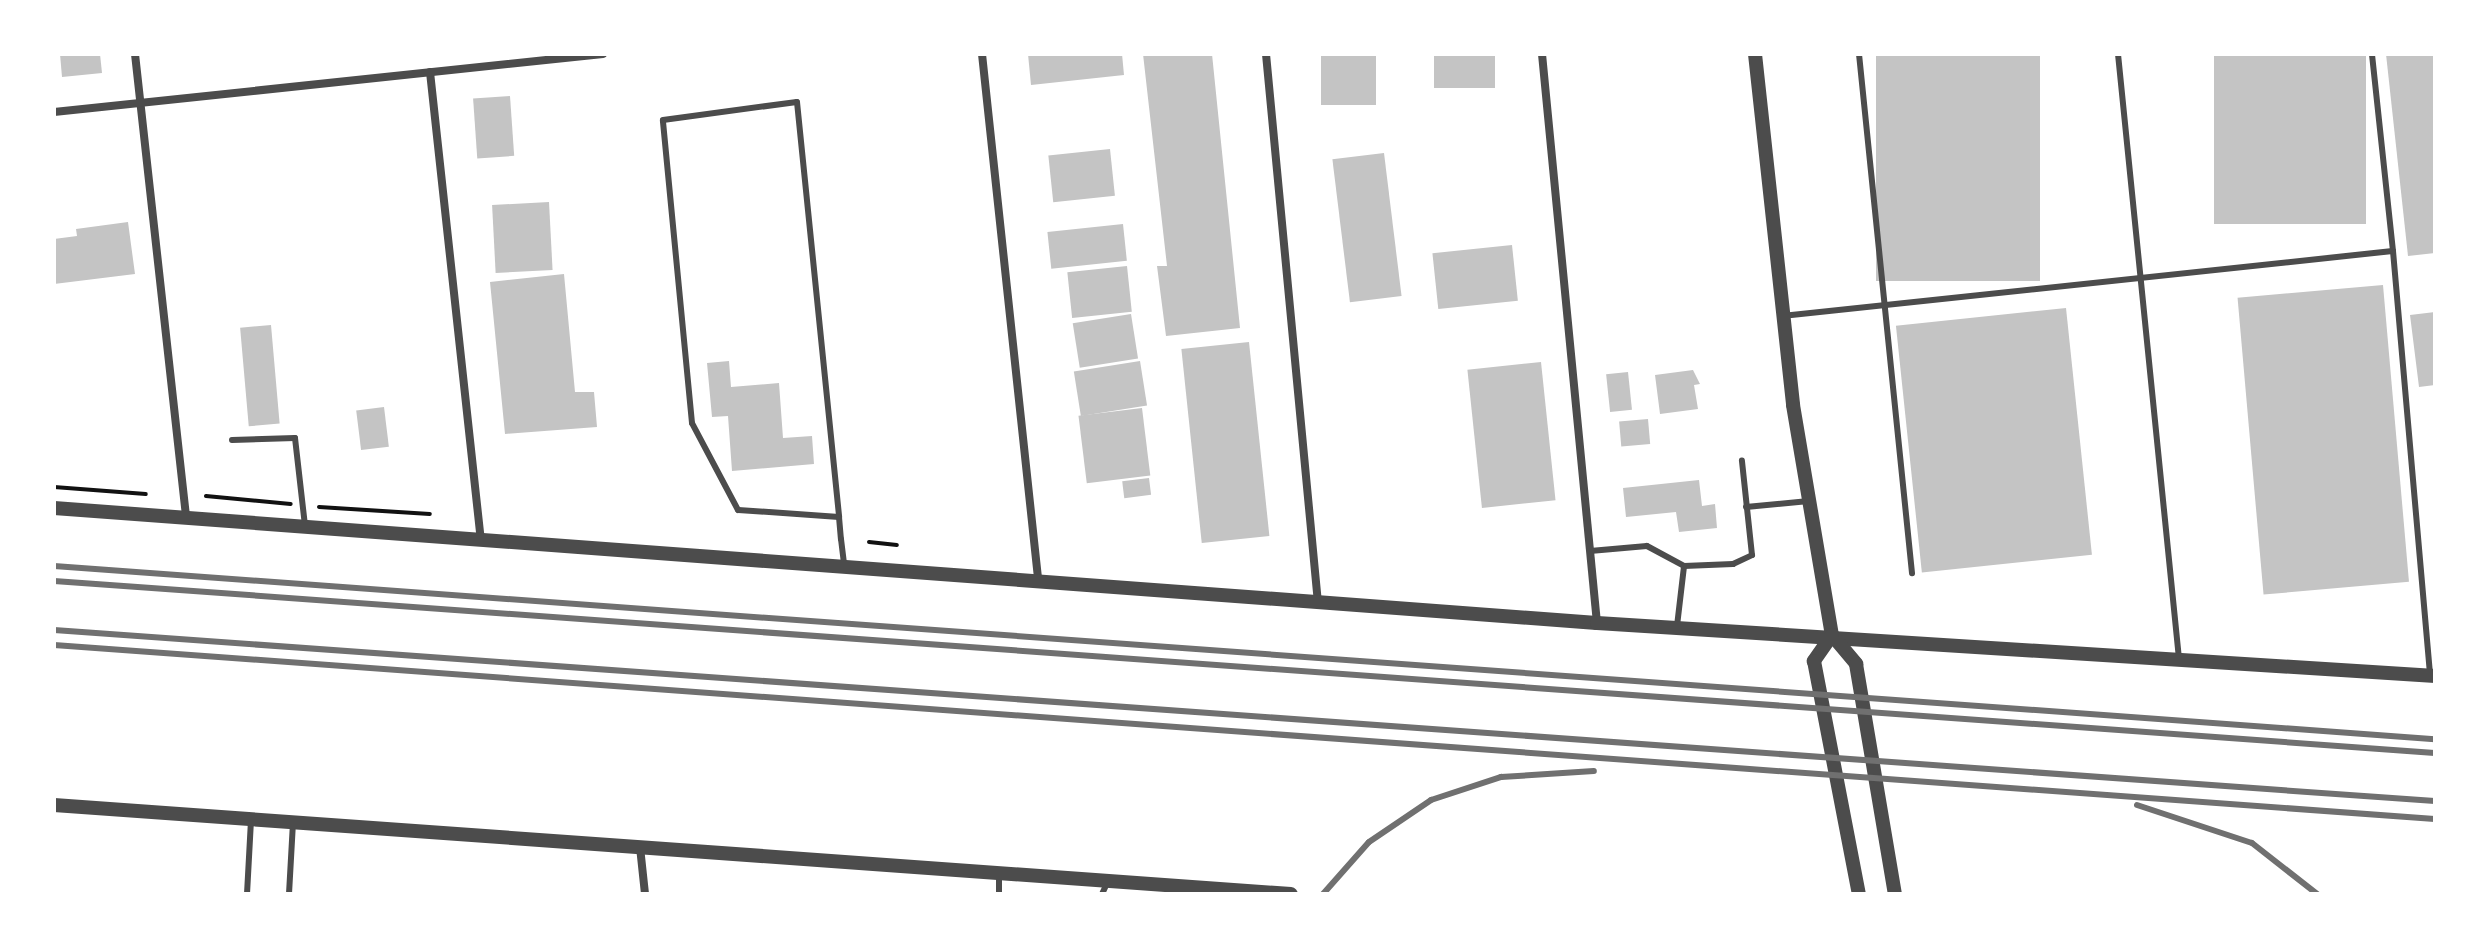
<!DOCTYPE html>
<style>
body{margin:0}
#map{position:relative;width:2489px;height:948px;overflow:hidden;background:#fff;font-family:Figtree,sans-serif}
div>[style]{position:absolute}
.building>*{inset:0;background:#c4c4c4;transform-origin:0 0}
.path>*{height:4px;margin:-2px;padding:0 2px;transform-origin:2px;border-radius:2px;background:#111}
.service>*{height:6px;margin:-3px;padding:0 3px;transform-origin:3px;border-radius:3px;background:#4c4c4c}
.minor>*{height:8px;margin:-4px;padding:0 4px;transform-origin:4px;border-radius:4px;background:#4c4c4c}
.tertiary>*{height:14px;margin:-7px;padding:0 7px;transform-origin:7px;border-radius:7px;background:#4c4c4c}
.rail>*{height:6px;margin:-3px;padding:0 3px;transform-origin:3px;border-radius:3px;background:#707070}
span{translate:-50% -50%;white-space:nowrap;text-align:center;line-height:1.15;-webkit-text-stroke:6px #fff;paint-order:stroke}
.frame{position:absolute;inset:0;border:56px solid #fff;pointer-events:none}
</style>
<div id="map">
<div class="building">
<div style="clip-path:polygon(60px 54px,100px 54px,102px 73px,62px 77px)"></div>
<div style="clip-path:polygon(1028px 54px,1122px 54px,1124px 75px,1031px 85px)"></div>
<div style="clip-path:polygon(1143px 54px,1212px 54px,1240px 328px,1166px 336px,1157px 266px,1167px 266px)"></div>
<div style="left:1321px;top:54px;width:55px;height:51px"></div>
<div style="left:1434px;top:54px;width:61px;height:34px"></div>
<div style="left:1876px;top:54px;width:164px;height:227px"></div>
<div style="left:2214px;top:54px;width:152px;height:170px"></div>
<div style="clip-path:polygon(2386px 54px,2435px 54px,2435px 253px,2408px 256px)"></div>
<div style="left:510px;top:96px;width:60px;height:37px;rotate:86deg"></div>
<div style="left:1110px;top:149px;width:47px;height:62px;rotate:84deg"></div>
<div style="left:1384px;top:153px;width:144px;height:52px;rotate:83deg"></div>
<div style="left:549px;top:202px;width:68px;height:57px;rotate:87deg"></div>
<div style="clip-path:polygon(128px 222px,135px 274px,54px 284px,54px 239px,77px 236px,76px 229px)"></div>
<div style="left:1123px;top:224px;width:37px;height:76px;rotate:84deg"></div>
<div style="left:1512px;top:245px;width:56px;height:80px;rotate:84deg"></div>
<div style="left:1127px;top:266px;width:46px;height:60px;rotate:84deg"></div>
<div style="clip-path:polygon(564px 274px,575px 392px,594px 392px,597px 427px,505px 434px,490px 282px)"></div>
<div style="left:2383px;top:285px;width:298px;height:146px;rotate:85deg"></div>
<div style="left:2066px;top:308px;width:248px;height:171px;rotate:84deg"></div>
<div style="clip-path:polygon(2435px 312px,2435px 385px,2419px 387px,2410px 315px)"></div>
<div style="left:1131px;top:314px;width:45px;height:59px;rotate:81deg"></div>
<div style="left:271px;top:325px;width:99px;height:31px;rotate:85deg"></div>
<div style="left:1249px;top:342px;width:195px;height:68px;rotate:84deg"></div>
<div style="clip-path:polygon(729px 361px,731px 387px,779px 383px,783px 438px,812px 436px,814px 464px,732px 471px,728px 416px,712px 417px,707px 363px)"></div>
<div style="left:1140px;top:361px;width:45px;height:67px;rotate:81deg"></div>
<div style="left:1541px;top:362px;width:139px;height:74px;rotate:84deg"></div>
<div style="clip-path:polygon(1693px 370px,1700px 384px,1694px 385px,1698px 409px,1660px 414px,1655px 375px)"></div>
<div style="left:1628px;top:372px;width:38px;height:22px;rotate:84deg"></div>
<div style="left:384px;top:407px;width:40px;height:28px;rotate:83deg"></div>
<div style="left:1142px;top:408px;width:68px;height:64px;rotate:83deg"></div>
<div style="left:1648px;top:419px;width:25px;height:29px;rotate:85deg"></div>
<div style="left:1149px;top:478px;width:17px;height:27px;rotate:83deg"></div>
<div style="clip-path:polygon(1699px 480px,1702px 506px,1715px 504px,1717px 528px,1679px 532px,1676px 512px,1626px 517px,1623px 488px)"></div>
</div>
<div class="path">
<div style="left:54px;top:487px;width:92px;rotate:4.4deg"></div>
<div style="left:206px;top:496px;width:85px;rotate:5.4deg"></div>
<div style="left:319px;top:507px;width:111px;rotate:3.6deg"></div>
<div style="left:869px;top:542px;width:28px;rotate:6deg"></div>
</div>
<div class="service">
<div style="left:1859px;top:54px;width:522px;rotate:84.17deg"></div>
<div style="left:2118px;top:54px;width:608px;rotate:84.24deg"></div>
<div style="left:2393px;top:251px;width:427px;rotate:85deg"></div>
<div style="left:1782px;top:316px;width:614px;rotate:-6.07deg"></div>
<div style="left:2393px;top:251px;width:198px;rotate:-96.1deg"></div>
<div style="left:232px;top:440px;width:63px;rotate:-1.8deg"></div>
<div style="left:295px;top:438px;width:89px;rotate:83.5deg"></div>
<div style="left:1746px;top:507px;width:63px;rotate:-5.4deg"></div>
<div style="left:839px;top:517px;width:101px;rotate:-176deg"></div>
<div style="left:738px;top:510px;width:98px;rotate:-117.9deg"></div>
<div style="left:692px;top:423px;width:304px;rotate:-95.5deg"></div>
<div style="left:663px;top:120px;width:135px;rotate:-7.7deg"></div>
<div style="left:797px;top:102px;width:417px;rotate:84.2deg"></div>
<div style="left:839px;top:517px;width:22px;rotate:85deg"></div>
<div style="left:841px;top:539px;width:25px;rotate:83deg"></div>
<div style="left:1590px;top:551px;width:57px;rotate:-5deg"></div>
<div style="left:1647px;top:546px;width:42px;rotate:28.4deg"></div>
<div style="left:1684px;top:566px;width:49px;rotate:-2.3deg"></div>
<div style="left:1733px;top:564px;width:21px;rotate:-25deg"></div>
<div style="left:1752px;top:555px;width:95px;rotate:-96.1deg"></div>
<div style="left:1677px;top:626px;width:60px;rotate:-83.3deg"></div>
<div style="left:999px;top:874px;width:20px;rotate:90deg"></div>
<div style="left:247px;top:894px;width:75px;rotate:-86.9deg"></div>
<div style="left:289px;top:894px;width:72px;rotate:-86.8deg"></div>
<div style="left:1102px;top:894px;width:14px;rotate:-65deg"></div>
</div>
<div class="minor">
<div style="left:135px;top:54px;width:466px;rotate:83.7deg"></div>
<div style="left:982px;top:54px;width:527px;rotate:83.9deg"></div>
<div style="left:1266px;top:54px;width:551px;rotate:84.59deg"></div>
<div style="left:1542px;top:54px;width:572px;rotate:84.48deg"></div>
<div style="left:430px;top:72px;width:469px;rotate:83.8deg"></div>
<div style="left:54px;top:112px;width:552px;rotate:-6.03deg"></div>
<div style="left:640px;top:847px;width:47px;rotate:83.9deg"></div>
</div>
<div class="tertiary">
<div style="left:1755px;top:54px;width:353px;rotate:83.8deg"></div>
<div style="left:1793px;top:405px;width:233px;rotate:80.4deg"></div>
<div style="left:54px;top:508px;width:1547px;rotate:4.26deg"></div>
<div style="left:1597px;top:623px;width:840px;rotate:3.62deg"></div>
<div style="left:1832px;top:635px;width:38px;rotate:50deg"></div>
<div style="left:1856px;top:664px;width:233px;rotate:80.4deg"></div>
<div style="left:1832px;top:635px;width:32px;rotate:125deg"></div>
<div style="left:1814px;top:661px;width:237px;rotate:79.1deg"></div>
<div style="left:54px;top:805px;width:1240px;rotate:4.12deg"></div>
</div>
<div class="rail">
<div style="left:54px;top:566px;width:2387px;rotate:4.16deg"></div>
<div style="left:54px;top:581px;width:2387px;rotate:4.13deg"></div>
<div style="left:54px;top:630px;width:2387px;rotate:4.11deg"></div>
<div style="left:54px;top:645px;width:2387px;rotate:4.18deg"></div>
<div style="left:2137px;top:805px;width:121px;rotate:18.3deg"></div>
<div style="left:2252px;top:843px;width:83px;rotate:38.1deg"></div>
<div style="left:1323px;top:894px;width:69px;rotate:-48.5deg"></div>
<div style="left:1369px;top:842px;width:75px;rotate:-34.1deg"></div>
<div style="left:1431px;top:800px;width:74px;rotate:-18.2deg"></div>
<div style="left:1501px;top:777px;width:93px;rotate:-3.7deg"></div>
</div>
<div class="frame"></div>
</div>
